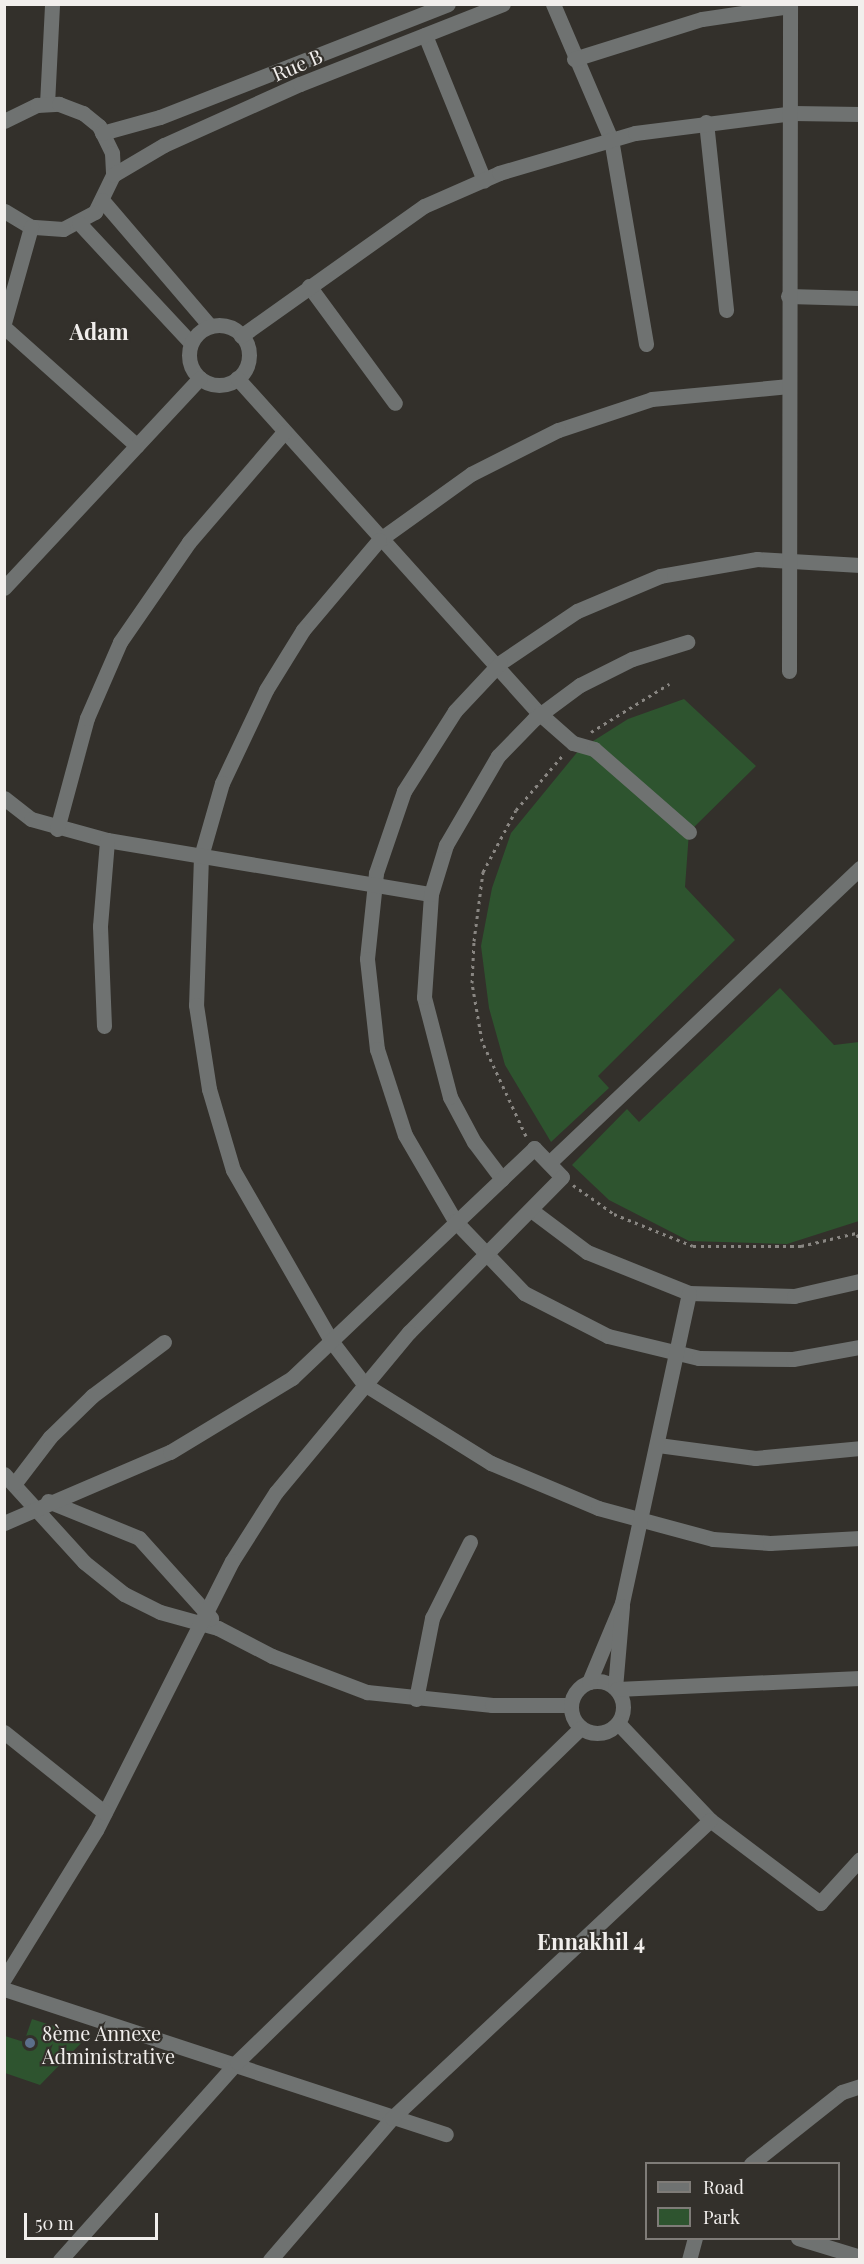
<!DOCTYPE html>
<meta charset="utf-8">
<style>
body{margin:0}
#map{position:relative;width:864px;height:2264px;overflow:hidden;background:#33302b;font-family:"Playfair Display",serif}
div>[style]{position:absolute}
.green>*{inset:0;background:#2e542f}
.path>*{height:3px;margin-top:-1.5px;transform-origin:0;background:repeating-linear-gradient(90deg,#898682 0 3px,transparent 0 7.5px)}
.minor>*{height:15px;margin:-7.5px;padding:0 7.5px;transform-origin:7.5px;border-radius:7.5px;background:#6f7271}
.minor>.ring{margin:-7.5px;padding:0;box-sizing:content-box;background:none;border:15px solid #6f7271;border-radius:50%}
.dots>*{width:16px;height:16px;translate:-50% -50%;box-sizing:border-box;border:3px solid #33302b;border-radius:50%}
span{translate:-50% -50%;white-space:nowrap;text-align:center;line-height:1.15;-webkit-text-stroke:4.5px #33302b;paint-order:stroke}
.street-label{font-size:20px;color:#f1eeec}
.poi-label{font-size:20px;color:#f1eeec}
.left{translate:0 -50%;text-align:left}
.quarter-label{font-size:22px;color:#f1eeec;font-weight:700}
.frame{position:absolute;inset:0;border:6px solid #f1eeec;pointer-events:none}
.legend{position:absolute;left:645px;top:2162px;width:195px;height:78px;box-sizing:border-box;background:#33302b;border:2px solid #7f7c78;margin:0;padding:8px 10px;list-style:none;font-size:18px;color:#f1eeec}
.legend li{display:flex;align-items:center;gap:12px;height:30px}
.legend b{width:30px;border:2px solid #7f7c78}
.scale{position:absolute;left:24px;top:2213px;width:134px;height:27px;box-sizing:border-box;border:3px solid #f1eeec;border-top:0;padding-left:8px;font-size:18px;line-height:21px;white-space:nowrap;color:#f1eeec;-webkit-text-stroke:4px #33302b;paint-order:stroke}
</style>
<div id="map">
<div class="green">
<div style="clip-path:polygon(684px 699px,756px 766px,689px 832px,685px 887px,735px 940px,598px 1076px,609px 1088px,551px 1142px,505px 1065px,489px 1008px,481px 946px,492px 888px,511px 833px,579px 750px,628px 719px)"></div>
<div style="clip-path:polygon(780px 988px,834px 1045px,859px 1042px,859px 1221px,787px 1244px,689px 1241px,609px 1200px,572px 1165px,627px 1109px,639px 1122px)"></div>
<div style="clip-path:polygon(32px 2019px,87px 2037px,40px 2085px,5px 2073px,5px 2036px,24px 2042px)"></div>
</div>
<div class="path">
<div style="left:591px;top:732px;width:92px;rotate:-31.6deg"></div>
<div style="left:526px;top:1136px;width:105px;rotate:-114.9deg"></div>
<div style="left:482px;top:1041px;width:59px;rotate:-99.8deg"></div>
<div style="left:472px;top:983px;width:42px;rotate:-87.3deg"></div>
<div style="left:474px;top:941px;width:70px;rotate:-82.6deg"></div>
<div style="left:483px;top:872px;width:70px;rotate:-62deg"></div>
<div style="left:516px;top:810px;width:72px;rotate:-49.5deg"></div>
<div style="left:573px;top:1185px;width:50px;rotate:35.3deg"></div>
<div style="left:614px;top:1214px;width:85px;rotate:22.1deg"></div>
<div style="left:693px;top:1246px;width:108px"></div>
<div style="left:801px;top:1246px;width:61px;rotate:-13.3deg"></div>
<div style="left:857px;top:1234px;width:9px;rotate:69deg"></div>
</div>
<div class="minor">
<div style="left:553px;top:4px;width:147px;rotate:66.8deg"></div>
<div style="left:611px;top:139px;width:208px;rotate:80.3deg"></div>
<div style="left:425px;top:35px;width:157px;rotate:67.9deg"></div>
<div style="left:574px;top:59px;width:134px;rotate:-17.4deg"></div>
<div style="left:702px;top:19px;width:89px;rotate:-8.4deg"></div>
<div style="left:47px;top:104px;width:100px;rotate:-87.1deg"></div>
<div style="left:4px;top:121px;width:37px;rotate:-26deg"></div>
<div style="left:37px;top:105px;width:22px;rotate:-3deg"></div>
<div style="left:59px;top:104px;width:26px;rotate:21deg"></div>
<div style="left:83px;top:113px;width:21px;rotate:39deg"></div>
<div style="left:99px;top:126px;width:30px;rotate:64deg"></div>
<div style="left:112px;top:153px;width:22px;rotate:87deg"></div>
<div style="left:113px;top:175px;width:41px;rotate:115.9deg"></div>
<div style="left:95px;top:212px;width:36px;rotate:152deg"></div>
<div style="left:63px;top:229px;width:32px;rotate:-176deg"></div>
<div style="left:31px;top:227px;width:31px;rotate:-149deg"></div>
<div style="left:706px;top:122px;width:189px;rotate:83.9deg"></div>
<div style="left:102px;top:133px;width:60px;rotate:-15.4deg"></div>
<div style="left:160px;top:117px;width:309px;rotate:-21.4deg"></div>
<div style="left:113px;top:175px;width:59px;rotate:-30.5deg"></div>
<div style="left:164px;top:145px;width:149px;rotate:-24.2deg"></div>
<div style="left:300px;top:84px;width:218px;rotate:-21.5deg"></div>
<div style="left:102px;top:200px;width:166px;rotate:49.4deg"></div>
<div style="left:79px;top:223px;width:164px;rotate:47deg"></div>
<div style="left:309px;top:286px;width:145px;rotate:53.7deg"></div>
<div style="left:788px;top:296px;width:72px;rotate:1.6deg"></div>
<div style="left:4px;top:323px;width:100px;rotate:-74.3deg"></div>
<div class="ring" style="left:189px;top:325px;width:45px;height:45px"></div>
<div style="left:4px;top:327px;width:178px;rotate:41.8deg"></div>
<div style="left:241px;top:336px;width:224px;rotate:-35.4deg"></div>
<div style="left:424px;top:206px;width:82px;rotate:-23.7deg"></div>
<div style="left:499px;top:173px;width:142px;rotate:-16.4deg"></div>
<div style="left:635px;top:133px;width:159px;rotate:-7.2deg"></div>
<div style="left:793px;top:113px;width:67px;rotate:0.9deg"></div>
<div style="left:237px;top:378px;width:452px;rotate:48deg"></div>
<div style="left:540px;top:714px;width:44px;rotate:41.3deg"></div>
<div style="left:573px;top:743px;width:22px;rotate:16deg"></div>
<div style="left:594px;top:749px;width:126px;rotate:41.1deg"></div>
<div style="left:789px;top:386px;width:138px;rotate:174.6deg"></div>
<div style="left:652px;top:399px;width:99px;rotate:161.7deg"></div>
<div style="left:558px;top:430px;width:97px;rotate:153.2deg"></div>
<div style="left:471px;top:474px;width:113px;rotate:144.3deg"></div>
<div style="left:379px;top:540px;width:118px;rotate:130.2deg"></div>
<div style="left:303px;top:630px;width:70px;rotate:121.7deg"></div>
<div style="left:266px;top:690px;width:103px;rotate:115.3deg"></div>
<div style="left:222px;top:783px;width:76px;rotate:106deg"></div>
<div style="left:201px;top:856px;width:149px;rotate:91.9deg"></div>
<div style="left:196px;top:1005px;width:85px;rotate:81.2deg"></div>
<div style="left:209px;top:1089px;width:84px;rotate:73.5deg"></div>
<div style="left:233px;top:1170px;width:198px;rotate:60.1deg"></div>
<div style="left:332px;top:1342px;width:53px;rotate:52.7deg"></div>
<div style="left:364px;top:1384px;width:150px;rotate:31.9deg"></div>
<div style="left:491px;top:1463px;width:116px;rotate:22.8deg"></div>
<div style="left:598px;top:1508px;width:119px;rotate:15.1deg"></div>
<div style="left:713px;top:1539px;width:57px;rotate:4deg"></div>
<div style="left:770px;top:1543px;width:90px;rotate:-3.2deg"></div>
<div style="left:860px;top:565px;width:103px;rotate:-176.7deg"></div>
<div style="left:757px;top:559px;width:98px;rotate:170.1deg"></div>
<div style="left:660px;top:576px;width:90px;rotate:157.1deg"></div>
<div style="left:577px;top:611px;width:93px;rotate:146deg"></div>
<div style="left:500px;top:663px;width:66px;rotate:133.2deg"></div>
<div style="left:455px;top:711px;width:95px;rotate:122.5deg"></div>
<div style="left:404px;top:791px;width:87px;rotate:108.9deg"></div>
<div style="left:376px;top:873px;width:86px;rotate:96deg"></div>
<div style="left:367px;top:959px;width:91px;rotate:83.7deg"></div>
<div style="left:377px;top:1049px;width:90px;rotate:72deg"></div>
<div style="left:405px;top:1135px;width:99px;rotate:59.8deg"></div>
<div style="left:455px;top:1221px;width:100px;rotate:46.2deg"></div>
<div style="left:524px;top:1293px;width:94px;rotate:27.1deg"></div>
<div style="left:608px;top:1336px;width:94px;rotate:13.6deg"></div>
<div style="left:699px;top:1358px;width:94px;rotate:0.6deg"></div>
<div style="left:793px;top:1359px;width:68px;rotate:-10.2deg"></div>
<div style="left:4px;top:588px;width:287px;rotate:-47deg"></div>
<div style="left:789px;top:671px;width:667px;rotate:-89.91deg"></div>
<div style="left:4px;top:798px;width:34px;rotate:38deg"></div>
<div style="left:31px;top:819px;width:79px;rotate:15.4deg"></div>
<div style="left:107px;top:840px;width:328px;rotate:9.5deg"></div>
<div style="left:57px;top:829px;width:115px;rotate:-74.9deg"></div>
<div style="left:87px;top:718px;width:83px;rotate:-66.5deg"></div>
<div style="left:120px;top:642px;width:121px;rotate:-55.4deg"></div>
<div style="left:189px;top:542px;width:145px;rotate:-49.2deg"></div>
<div style="left:104px;top:1026px;width:100px;rotate:-92.3deg"></div>
<div style="left:100px;top:926px;width:86px;rotate:-85.3deg"></div>
<div style="left:549px;top:1163px;width:429px;rotate:-43.5deg"></div>
<div style="left:502px;top:1179px;width:46px;rotate:-127.1deg"></div>
<div style="left:474px;top:1142px;width:51px;rotate:-118.1deg"></div>
<div style="left:450px;top:1097px;width:103px;rotate:-104.6deg"></div>
<div style="left:424px;top:997px;width:103px;rotate:-86.1deg"></div>
<div style="left:431px;top:894px;width:51px;rotate:-73deg"></div>
<div style="left:446px;top:845px;width:103px;rotate:-59.7deg"></div>
<div style="left:498px;top:756px;width:52px;rotate:-45.8deg"></div>
<div style="left:534px;top:719px;width:57px;rotate:-36.5deg"></div>
<div style="left:580px;top:685px;width:58px;rotate:-26.6deg"></div>
<div style="left:632px;top:659px;width:58px;rotate:-17.2deg"></div>
<div style="left:531px;top:1210px;width:70px;rotate:36.9deg"></div>
<div style="left:587px;top:1252px;width:110px;rotate:21.9deg"></div>
<div style="left:689px;top:1293px;width:105px;rotate:1.6deg"></div>
<div style="left:794px;top:1296px;width:68px;rotate:-12.8deg"></div>
<div style="left:658px;top:1445px;width:98px;rotate:7.6deg"></div>
<div style="left:755px;top:1458px;width:105px;rotate:-5.4deg"></div>
<div style="left:4px;top:1474px;width:119px;rotate:47.7deg"></div>
<div style="left:84px;top:1562px;width:51px;rotate:38.7deg"></div>
<div style="left:124px;top:1594px;width:40px;rotate:26.6deg"></div>
<div style="left:160px;top:1612px;width:60px;rotate:15.4deg"></div>
<div style="left:218px;top:1628px;width:61px;rotate:27.4deg"></div>
<div style="left:272px;top:1656px;width:102px;rotate:20.8deg"></div>
<div style="left:367px;top:1692px;width:126px;rotate:5.9deg"></div>
<div style="left:492px;top:1705px;width:79px"></div>
<div style="left:15px;top:1483px;width:58px;rotate:-52.7deg"></div>
<div style="left:50px;top:1437px;width:59px;rotate:-44.3deg"></div>
<div style="left:92px;top:1396px;width:90px;rotate:-36.9deg"></div>
<div style="left:48px;top:1501px;width:98px;rotate:22.1deg"></div>
<div style="left:139px;top:1538px;width:108px;rotate:48deg"></div>
<div style="left:4px;top:1523px;width:181px;rotate:-23.2deg"></div>
<div style="left:170px;top:1452px;width:143px;rotate:-31.2deg"></div>
<div style="left:292px;top:1378px;width:334px;rotate:-43.5deg"></div>
<div style="left:534px;top:1148px;width:40px;rotate:46deg"></div>
<div style="left:562px;top:1177px;width:218px;rotate:134.6deg"></div>
<div style="left:409px;top:1332px;width:208px;rotate:129.7deg"></div>
<div style="left:276px;top:1492px;width:82px;rotate:122.5deg"></div>
<div style="left:232px;top:1561px;width:301px;rotate:116.8deg"></div>
<div style="left:96px;top:1830px;width:175px;rotate:121.7deg"></div>
<div class="ring" style="left:571px;top:1681px;width:37px;height:37px"></div>
<div style="left:589px;top:1682px;width:86px;rotate:-67.3deg"></div>
<div style="left:622px;top:1603px;width:317px;rotate:-77.8deg"></div>
<div style="left:615px;top:1688px;width:82px;rotate:-85.1deg"></div>
<div style="left:617px;top:1689px;width:243px;rotate:-2.6deg"></div>
<div style="left:416px;top:1699px;width:83px;rotate:-78.8deg"></div>
<div style="left:432px;top:1618px;width:85px;rotate:-63.4deg"></div>
<div style="left:618px;top:1723px;width:134px;rotate:46.5deg"></div>
<div style="left:710px;top:1820px;width:138px;rotate:37deg"></div>
<div style="left:820px;top:1903px;width:59px;rotate:-47.7deg"></div>
<div style="left:4px;top:1732px;width:129px;rotate:38.7deg"></div>
<div style="left:4px;top:1989px;width:465px;rotate:18.2deg"></div>
<div style="left:751px;top:2164px;width:116px;rotate:-38.4deg"></div>
<div style="left:842px;top:2092px;width:19px;rotate:-18deg"></div>
<div style="left:798px;top:2238px;width:65px;rotate:17deg"></div>
<div style="left:60px;top:2260px;width:266px;rotate:-48.2deg"></div>
<div style="left:237px;top:2062px;width:479px;rotate:-44.2deg"></div>
<div style="left:270px;top:2260px;width:187px;rotate:-49.3deg"></div>
<div style="left:392px;top:2118px;width:436px;rotate:-43.1deg"></div>
<div style="left:689px;top:2260px;width:23px;rotate:-75deg"></div>
</div>
<div class="dots">
<div style="left:30px;top:2043px;background:#5c6f8a"></div>
</div>
<div class="street-label">
<span style="left:297px;top:64px;rotate:-23deg">Rue B</span>
</div>
<div class="poi-label">
<span class="left" style="left:42px;top:2044px">8ème Annexe<br>Administrative</span>
</div>
<div class="quarter-label">
<span style="left:99px;top:332px">Adam</span>
<span style="left:591px;top:1942px">Ennakhil 4</span>
</div>
<div class="frame"></div>
<ul class="legend">
<li><b style="height:8px;background:#6f7271"></b>Road</li>
<li><b style="height:16px;background:#2e542f"></b>Park</li>
</ul>
<div class="scale">50 m</div>
</div>
